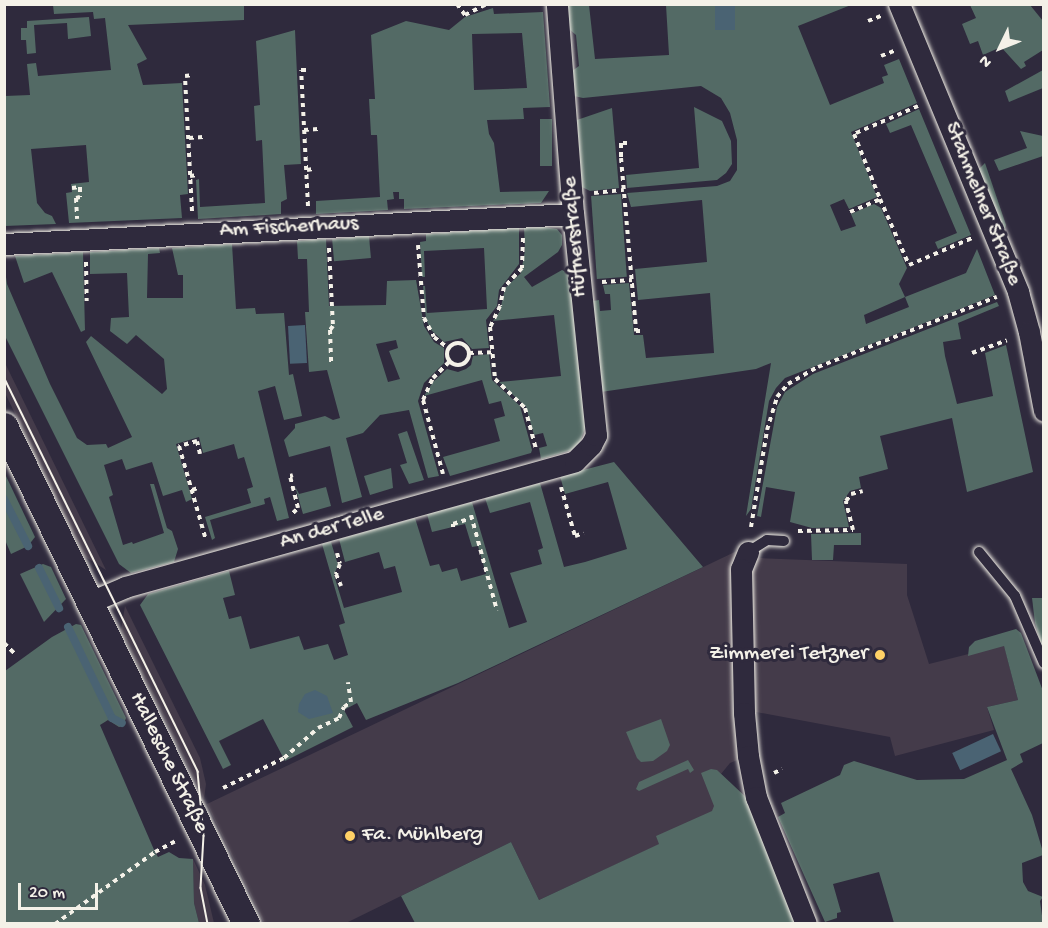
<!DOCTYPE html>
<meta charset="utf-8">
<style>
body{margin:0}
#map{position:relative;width:1048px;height:928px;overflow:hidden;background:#2f2a3d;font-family:"Gochi Hand",sans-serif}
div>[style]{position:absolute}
.built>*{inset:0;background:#443b4a}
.green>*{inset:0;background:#536a65;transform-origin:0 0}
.water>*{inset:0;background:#4a6373;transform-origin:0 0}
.stream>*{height:8px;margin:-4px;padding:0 4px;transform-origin:4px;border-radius:4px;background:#4a6373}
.path>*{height:4px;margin-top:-2px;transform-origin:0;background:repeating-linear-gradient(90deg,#f4f1e8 0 4.5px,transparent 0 9px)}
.path>.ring{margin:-2px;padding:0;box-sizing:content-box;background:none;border:4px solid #f4f1e8;border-radius:50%}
.roads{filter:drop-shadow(0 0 2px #f4f1e8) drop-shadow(0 0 2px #f4f1e8)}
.service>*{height:10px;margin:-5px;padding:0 5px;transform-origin:5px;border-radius:5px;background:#2f2a3d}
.minor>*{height:21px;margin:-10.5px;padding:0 10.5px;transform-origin:10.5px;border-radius:10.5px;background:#2f2a3d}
.tertiary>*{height:27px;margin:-13.5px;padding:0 13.5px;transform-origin:13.5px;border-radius:13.5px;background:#2f2a3d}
.tram>*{height:1.5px;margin:-0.75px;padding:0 0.75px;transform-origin:0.75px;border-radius:0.75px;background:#f4f1e8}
.dots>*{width:16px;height:16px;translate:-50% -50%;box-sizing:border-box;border:3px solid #2f2a3d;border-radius:50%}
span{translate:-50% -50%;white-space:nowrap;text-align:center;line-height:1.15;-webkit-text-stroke:6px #2f2a3d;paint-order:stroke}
.street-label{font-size:22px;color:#f4f1e8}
.poi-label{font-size:22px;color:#f4f1e8}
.right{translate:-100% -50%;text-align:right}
.left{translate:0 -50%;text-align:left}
.frame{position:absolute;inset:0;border:6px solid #f4f1e8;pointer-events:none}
.north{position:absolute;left:970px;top:18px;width:60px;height:60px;-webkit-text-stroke:4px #2f2a3d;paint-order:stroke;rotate:227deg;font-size:16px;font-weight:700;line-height:24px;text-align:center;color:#f4f1e8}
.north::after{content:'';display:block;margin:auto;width:21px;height:27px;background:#f4f1e8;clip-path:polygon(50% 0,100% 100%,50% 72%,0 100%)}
.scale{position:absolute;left:18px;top:883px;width:80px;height:27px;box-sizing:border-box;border:3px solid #f4f1e8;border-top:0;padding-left:8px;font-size:18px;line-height:21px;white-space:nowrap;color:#f4f1e8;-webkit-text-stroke:4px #2f2a3d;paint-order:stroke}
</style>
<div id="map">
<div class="built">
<div style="clip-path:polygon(4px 364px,5px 363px,106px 570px,84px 556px,5px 393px)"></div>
<div style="clip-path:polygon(741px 549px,735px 684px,732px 693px,740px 759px,730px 763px,721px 774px,751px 802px,539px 900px,511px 842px,344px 924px,264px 923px,207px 804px)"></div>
<div style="clip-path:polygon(756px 558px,907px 564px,907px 595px,929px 664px,1004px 645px,1018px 700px,987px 707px,994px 730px,895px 756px,890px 737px,756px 712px,748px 570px)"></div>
<div style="clip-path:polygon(125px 606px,200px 758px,206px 784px,204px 799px,121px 630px)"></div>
<div style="clip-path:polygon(193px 859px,205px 885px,214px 923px,199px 923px,194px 903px)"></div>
</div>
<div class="green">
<div style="clip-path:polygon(53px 5px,244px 5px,244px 20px,128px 25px,147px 59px,137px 64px,143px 85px,182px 83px,188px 194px,180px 195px,182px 218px,69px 223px,66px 193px,72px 192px,71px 184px,89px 182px,86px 145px,31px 149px,37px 203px,45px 213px,52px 216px,56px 224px,5px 226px,5px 96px,30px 95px,27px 64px,36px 63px,38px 76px,111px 70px,105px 18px,94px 19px,93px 12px,54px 14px)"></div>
<div style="clip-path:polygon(evenodd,566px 5px,589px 5px,595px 59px,669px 55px,666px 5px,851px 5px,798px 26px,830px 105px,884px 83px,882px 77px,888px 75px,884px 65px,899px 59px,917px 103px,851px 132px,877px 197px,849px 209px,844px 199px,830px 205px,841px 231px,856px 226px,851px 214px,874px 204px,881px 208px,907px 268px,899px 284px,905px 297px,966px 273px,977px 249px,995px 295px,785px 378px,776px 388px,769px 401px,751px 509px,746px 516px,771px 363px,756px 369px,601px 392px,593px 301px,599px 300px,600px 311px,611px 310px,610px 294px,605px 294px,603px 285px,629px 283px,634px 335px,643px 335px,646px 358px,714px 353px,710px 293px,638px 300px,635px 269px,707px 262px,702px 200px,631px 207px,627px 193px,717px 186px,730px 181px,737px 170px,737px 140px,730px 113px,721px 98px,701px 86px,583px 98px,574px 96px,572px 71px,579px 66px,576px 35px,568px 28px,566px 5px,905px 297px,909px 307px,866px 324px,864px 315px,905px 297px)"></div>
<div style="clip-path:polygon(970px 5px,1030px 5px,1043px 21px,1043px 50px,1024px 62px,1026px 66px,1021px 69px,1001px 47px,983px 55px,978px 41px,970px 44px,962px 24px,976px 18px)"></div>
<div style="clip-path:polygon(evenodd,493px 8px,494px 14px,543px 12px,550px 107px,523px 108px,524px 119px,487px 120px,489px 134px,494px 143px,500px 192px,549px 191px,541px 203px,404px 209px,404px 199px,399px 199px,399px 192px,393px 192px,394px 199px,387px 200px,388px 210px,316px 214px,316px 201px,380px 197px,377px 135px,371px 135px,369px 99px,375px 99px,371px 35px,406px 21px,449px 30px,465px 17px,493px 8px,522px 33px,527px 88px,474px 90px,472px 34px,522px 33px)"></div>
<div style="clip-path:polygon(89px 17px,91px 36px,68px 39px,67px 23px,34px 25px,36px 53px,27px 54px,26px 40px,21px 40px,21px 28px,27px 28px,27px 21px)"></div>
<div style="clip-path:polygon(295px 30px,301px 164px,284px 165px,287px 199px,281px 202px,281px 214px,198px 219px,196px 180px,199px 179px,200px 207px,265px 203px,262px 140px,256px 141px,254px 106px,260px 105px,256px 41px)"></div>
<div style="clip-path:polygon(1043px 70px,1043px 88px,1009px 102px,1005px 91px)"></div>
<div style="clip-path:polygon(694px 107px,722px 121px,731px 141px,732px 164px,726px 173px,717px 180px,627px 188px,626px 175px,699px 168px)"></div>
<div style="clip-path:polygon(612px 108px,619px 188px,590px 191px,582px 187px,577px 120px)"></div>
<div style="clip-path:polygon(919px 109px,971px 235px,938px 249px,935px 242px,957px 233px,911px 125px,890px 133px,886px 124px)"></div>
<div style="left:540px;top:119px;width:12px;height:47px"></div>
<div style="clip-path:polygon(1020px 131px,1043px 136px,1043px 156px,999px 171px,994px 160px,1027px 148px)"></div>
<div style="clip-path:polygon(985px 163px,1006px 225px,1003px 234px,977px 171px)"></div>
<div style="left:621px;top:194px;width:83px;height:30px;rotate:86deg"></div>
<div style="clip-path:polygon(543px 227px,557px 229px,562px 235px,562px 245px,558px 252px,524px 277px,532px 287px,562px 270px,572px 275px,585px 428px,579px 445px,572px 450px,541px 459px,539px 448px,547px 446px,543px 433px,534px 435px,526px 407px,499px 382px,561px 376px,554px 315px,493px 321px,500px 311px,505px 288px,521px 273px,525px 250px,524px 228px)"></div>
<div style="clip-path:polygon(519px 228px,519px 264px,499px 290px,497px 306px,486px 320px,489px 348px,472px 349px,462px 338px,444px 342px,430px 329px,426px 319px,423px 286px,425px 286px,427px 313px,487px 309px,484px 248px,424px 251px,425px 277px,422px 277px,420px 242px,426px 241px,426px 234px)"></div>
<div style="left:369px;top:236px;width:22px;height:37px;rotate:85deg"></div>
<div style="clip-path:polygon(evenodd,326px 239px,329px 306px,386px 305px,387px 281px,416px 280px,424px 326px,434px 342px,444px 348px,444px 363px,424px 383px,418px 401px,439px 476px,428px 478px,409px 410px,380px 415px,363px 433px,346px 438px,362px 497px,342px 503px,330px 446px,289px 457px,284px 440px,295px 428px,295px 424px,325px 416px,333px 420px,340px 418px,327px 370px,309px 372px,305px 312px,309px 312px,307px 259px,298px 259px,297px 241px,326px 239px,396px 340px,398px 348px,389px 351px,400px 379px,388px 382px,376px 344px,396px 340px)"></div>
<div style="clip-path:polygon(232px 244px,236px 309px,255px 308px,256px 314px,284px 313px,289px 375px,293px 374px,302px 416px,284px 420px,275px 386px,258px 391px,289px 518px,277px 521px,270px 497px,264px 499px,265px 504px,210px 520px,215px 538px,212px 540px,205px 517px,251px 503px,247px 489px,253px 487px,244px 457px,238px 459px,234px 444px,203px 453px,199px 437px,176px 444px,192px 499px,186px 502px,182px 490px,163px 496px,152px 462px,126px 470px,122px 459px,104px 465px,113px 495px,109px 497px,123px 545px,132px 542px,133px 544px,164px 533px,150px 484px,154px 484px,167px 528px,172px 531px,178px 549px,174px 562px,131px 573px,119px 564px,5px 336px,5px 270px,7px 284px,50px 384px,77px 438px,87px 445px,106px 444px,108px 448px,132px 437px,86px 342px,91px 336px,162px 394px,167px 389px,164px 359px,136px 335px,127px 344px,110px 331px,111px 318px,129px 317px,127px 273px,90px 274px,90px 252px,159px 248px,160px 253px,148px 254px,147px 298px,183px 298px,183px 275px,178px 275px,172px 248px)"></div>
<div style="clip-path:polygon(83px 252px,85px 330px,81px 332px,52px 272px,24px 283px,15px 256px)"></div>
<div style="clip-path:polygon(997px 302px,999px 306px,958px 323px,961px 339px,943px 342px,945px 356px,957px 404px,993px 396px,985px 353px,1006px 345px,1033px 472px,967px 492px,952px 418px,880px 436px,888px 469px,859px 477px,861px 488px,850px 491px,843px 501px,849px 527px,812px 528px,790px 522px,795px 492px,766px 487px,761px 517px,757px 516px,777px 407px,785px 392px,813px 374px)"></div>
<div style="clip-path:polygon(489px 354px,492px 380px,520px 406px,532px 450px,531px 453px,450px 476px,443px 457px,500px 441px,494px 419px,505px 416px,501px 401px,489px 404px,482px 380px,424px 396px,433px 382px,447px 369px,458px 372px,466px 369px,471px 365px,473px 356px)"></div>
<div style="clip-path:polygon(407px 431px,424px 480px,409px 484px,400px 465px,407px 463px,398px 434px)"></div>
<div style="clip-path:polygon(614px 462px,703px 567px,458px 683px,366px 720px,357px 703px,344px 710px,353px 727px,285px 761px,263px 719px,219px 741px,231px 765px,223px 769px,140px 605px,148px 594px,229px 571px,235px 595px,223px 598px,229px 619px,241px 616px,250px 649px,299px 636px,304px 650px,328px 644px,334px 660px,348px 655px,339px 625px,345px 623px,322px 544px,331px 542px,338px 565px,334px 575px,344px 608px,402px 592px,395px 566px,384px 569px,379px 552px,345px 562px,339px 539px,415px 518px,430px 566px,439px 564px,442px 572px,457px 568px,461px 581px,486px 574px,478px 546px,472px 547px,465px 524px,432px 532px,427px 514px,472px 502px,509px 628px,527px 622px,510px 573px,542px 564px,538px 550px,543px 548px,530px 502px,490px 513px,485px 498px,540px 483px,564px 567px,585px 562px,627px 549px,608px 482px,565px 494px,560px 476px)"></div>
<div style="clip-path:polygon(391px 468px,393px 488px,370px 495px,364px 476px)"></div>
<div style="clip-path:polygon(5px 474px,35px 537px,28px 546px,11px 554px,5px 540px)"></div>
<div style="clip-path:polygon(295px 486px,299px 494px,326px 487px,331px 506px,303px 514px)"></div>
<div style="clip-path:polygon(861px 533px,861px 545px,834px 545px,833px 560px,812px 560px,811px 534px)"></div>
<div style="clip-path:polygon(43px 564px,51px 567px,66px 599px,44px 622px,20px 574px)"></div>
<div style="clip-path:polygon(1032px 598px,1043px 598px,1043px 651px,1035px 623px)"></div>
<div style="clip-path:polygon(76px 624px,81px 625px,126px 718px,123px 726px,119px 727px,108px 720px,100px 725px,155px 852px,158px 857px,169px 852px,179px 858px,193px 859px,194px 903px,199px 923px,5px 923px,5px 671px,52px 637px)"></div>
<div style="clip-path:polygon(1016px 629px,1021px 633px,1043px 691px,1043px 743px,1020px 754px,1023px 762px,1011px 769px,1032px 815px,1043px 852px,1043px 855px,1022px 863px,1023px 882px,1028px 891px,1043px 897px,1040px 901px,1043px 923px,894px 923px,879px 872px,833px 884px,841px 912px,837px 913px,837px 918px,825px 922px,778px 817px,785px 813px,781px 803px,840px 775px,844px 765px,854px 761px,917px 780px,964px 779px,1007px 760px,987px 707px,1018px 700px,1004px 646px,968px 656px,969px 647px,975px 641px)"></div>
<div style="clip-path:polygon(661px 719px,670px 745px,667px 751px,653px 761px,641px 762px,637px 758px,626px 732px)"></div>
<div style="clip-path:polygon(688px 760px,694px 770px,690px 773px,688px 769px,639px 791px,636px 789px,639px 782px)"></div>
<div style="clip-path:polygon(711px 769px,717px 770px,751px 802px,800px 923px,415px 923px,401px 896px,511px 842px,539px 900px,659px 844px,656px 836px,712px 811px,714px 806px,701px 773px)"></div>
</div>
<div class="water">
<div style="left:715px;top:5px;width:20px;height:25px"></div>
<div style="left:305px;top:325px;width:38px;height:17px;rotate:87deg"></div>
<div style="clip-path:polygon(315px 690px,327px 696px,333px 713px,309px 719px,298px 712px,299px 704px,305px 694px)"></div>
<div style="left:993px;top:734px;width:19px;height:45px;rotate:65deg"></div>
</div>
<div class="stream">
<div style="left:4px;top:499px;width:53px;rotate:62.9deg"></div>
<div style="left:39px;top:568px;width:45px;rotate:63.4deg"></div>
<div style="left:68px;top:627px;width:101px;rotate:64.2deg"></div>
<div style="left:112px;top:718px;width:11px;rotate:27deg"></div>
</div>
<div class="path">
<div style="left:457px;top:4px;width:14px;rotate:54deg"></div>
<div style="left:465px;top:15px;width:25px;rotate:-27deg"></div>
<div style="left:463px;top:5px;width:1px;rotate:-45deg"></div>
<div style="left:868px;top:21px;width:14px;rotate:-21deg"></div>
<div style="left:881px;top:56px;width:14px;rotate:-21deg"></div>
<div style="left:918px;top:106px;width:70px;rotate:156.4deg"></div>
<div style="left:854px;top:134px;width:70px;rotate:68.2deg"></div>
<div style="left:880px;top:199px;width:72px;rotate:66.3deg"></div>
<div style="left:909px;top:265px;width:69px;rotate:-23.2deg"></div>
<div style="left:304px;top:130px;width:14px;rotate:-4deg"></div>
<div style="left:189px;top:138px;width:14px;rotate:-4deg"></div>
<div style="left:627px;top:143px;width:6px;rotate:180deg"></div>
<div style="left:621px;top:143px;width:15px;rotate:90deg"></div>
<div style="left:621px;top:158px;width:174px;rotate:85deg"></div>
<div style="left:636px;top:331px;width:7px"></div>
<div style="left:307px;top:170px;width:6px;rotate:-9deg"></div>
<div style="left:190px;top:176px;width:8px;rotate:-7deg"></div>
<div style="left:72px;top:188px;width:8px;rotate:-7deg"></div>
<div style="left:80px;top:187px;width:10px;rotate:90deg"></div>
<div style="left:80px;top:197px;width:4px;rotate:166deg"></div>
<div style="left:76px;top:198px;width:21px;rotate:87deg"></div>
<div style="left:594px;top:193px;width:30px;rotate:-6deg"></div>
<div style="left:308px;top:206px;width:136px;rotate:-92.9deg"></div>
<div style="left:301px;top:70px;width:7px"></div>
<div style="left:192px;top:211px;width:135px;rotate:-93deg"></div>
<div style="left:185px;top:76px;width:8px;rotate:-7deg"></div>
<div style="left:850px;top:212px;width:33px;rotate:-23deg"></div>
<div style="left:523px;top:238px;width:30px;rotate:92deg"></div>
<div style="left:522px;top:268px;width:26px;rotate:133deg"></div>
<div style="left:504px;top:287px;width:19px;rotate:102deg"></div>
<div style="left:500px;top:306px;width:23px;rotate:115deg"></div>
<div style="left:490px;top:327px;width:52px;rotate:84.5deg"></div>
<div style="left:495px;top:379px;width:42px;rotate:44deg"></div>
<div style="left:525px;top:408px;width:42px;rotate:75deg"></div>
<div style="left:418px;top:245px;width:73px;rotate:85.3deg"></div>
<div style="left:424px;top:318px;width:21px;rotate:62deg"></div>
<div style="left:434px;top:337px;width:18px;rotate:38deg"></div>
<div style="left:329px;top:248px;width:78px;rotate:87.1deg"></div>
<div style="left:333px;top:326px;width:5px;rotate:127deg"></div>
<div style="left:330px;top:330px;width:34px;rotate:88deg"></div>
<div style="left:86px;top:262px;width:39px;rotate:89deg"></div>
<div style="left:602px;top:282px;width:30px;rotate:-4deg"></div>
<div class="ring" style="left:447px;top:343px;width:18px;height:18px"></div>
<div style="left:469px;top:353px;width:23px;rotate:-2deg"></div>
<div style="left:972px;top:353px;width:37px;rotate:-20deg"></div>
<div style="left:200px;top:454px;width:13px;rotate:-103deg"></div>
<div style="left:197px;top:441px;width:19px;rotate:164deg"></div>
<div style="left:179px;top:446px;width:98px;rotate:74deg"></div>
<div style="left:443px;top:474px;width:77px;rotate:-105.1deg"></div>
<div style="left:423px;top:400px;width:24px;rotate:-66deg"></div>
<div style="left:433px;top:378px;width:23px;rotate:-45deg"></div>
<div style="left:561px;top:487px;width:51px;rotate:74.1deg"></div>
<div style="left:575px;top:536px;width:9px;rotate:-18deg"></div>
<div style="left:192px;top:490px;width:6px;rotate:-18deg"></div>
<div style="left:293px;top:513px;width:7px;rotate:-45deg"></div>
<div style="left:298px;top:508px;width:33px;rotate:-104deg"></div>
<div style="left:290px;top:476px;width:3px;rotate:-18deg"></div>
<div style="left:471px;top:515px;width:99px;rotate:74.8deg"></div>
<div style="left:453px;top:527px;width:3px;rotate:-90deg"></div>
<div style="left:453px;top:524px;width:20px;rotate:-18deg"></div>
<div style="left:751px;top:527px;width:98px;rotate:-80.6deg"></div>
<div style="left:767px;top:430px;width:34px;rotate:-73deg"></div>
<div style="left:777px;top:397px;width:17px;rotate:-50deg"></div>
<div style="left:788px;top:384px;width:34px;rotate:-30deg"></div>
<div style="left:818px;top:367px;width:192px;rotate:-21.4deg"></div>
<div style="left:798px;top:531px;width:55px;rotate:-1deg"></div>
<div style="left:853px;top:530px;width:30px;rotate:-104deg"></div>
<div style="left:846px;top:501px;width:9px;rotate:-54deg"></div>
<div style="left:851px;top:494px;width:12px;rotate:-14deg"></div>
<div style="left:337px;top:553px;width:11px;rotate:75deg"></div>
<div style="left:340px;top:564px;width:11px;rotate:112deg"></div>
<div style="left:336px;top:574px;width:13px;rotate:67deg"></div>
<div style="left:4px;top:643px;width:14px;rotate:45deg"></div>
<div style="left:774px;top:773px;width:9px;rotate:-27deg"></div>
<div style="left:223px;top:788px;width:68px;rotate:-26.2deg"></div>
<div style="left:284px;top:758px;width:45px;rotate:-41.4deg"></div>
<div style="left:318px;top:728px;width:23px;rotate:-25deg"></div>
<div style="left:339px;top:718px;width:12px;rotate:-66deg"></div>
<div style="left:344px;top:707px;width:9px;rotate:-36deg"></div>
<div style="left:351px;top:702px;width:20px;rotate:-99deg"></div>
<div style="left:55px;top:924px;width:123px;rotate:-35.8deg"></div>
<div style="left:155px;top:852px;width:26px;rotate:-28deg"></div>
</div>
<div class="roads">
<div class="service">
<div style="left:748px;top:552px;width:22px;rotate:-32deg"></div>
<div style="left:767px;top:540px;width:17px;rotate:3deg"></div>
<div style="left:979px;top:552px;width:57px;rotate:50.7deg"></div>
<div style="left:1015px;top:596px;width:73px;rotate:66.6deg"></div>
</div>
<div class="minor">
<div style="left:899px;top:4px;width:312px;rotate:67.5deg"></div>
<div style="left:1018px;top:292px;width:41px;rotate:74.6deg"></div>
<div style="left:1029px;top:332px;width:80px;rotate:79.2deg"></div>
<div style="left:4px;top:244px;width:570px;rotate:-3.02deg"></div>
<div style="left:748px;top:552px;width:18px;rotate:112deg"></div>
<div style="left:741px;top:569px;width:144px;rotate:88.8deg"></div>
<div style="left:744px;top:713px;width:43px;rotate:84.7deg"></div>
<div style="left:748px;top:756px;width:42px;rotate:79deg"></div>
<div style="left:756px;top:797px;width:136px;rotate:68.5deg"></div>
<div style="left:90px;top:602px;width:38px;rotate:-23deg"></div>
<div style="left:125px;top:587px;width:467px;rotate:-15.6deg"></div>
<div style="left:575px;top:461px;width:23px;rotate:-45deg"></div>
<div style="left:591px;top:445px;width:11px;rotate:-63deg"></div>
<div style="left:596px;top:435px;width:222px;rotate:-95.9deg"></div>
<div style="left:573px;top:214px;width:211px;rotate:-94.4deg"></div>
</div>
<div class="tertiary">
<div style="left:4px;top:426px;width:554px;rotate:64.08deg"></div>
</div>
</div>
<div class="tram">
<div style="left:4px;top:377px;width:440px;rotate:63.8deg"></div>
<div style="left:198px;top:772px;width:64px;rotate:84.6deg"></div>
<div style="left:204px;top:836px;width:52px;rotate:93.3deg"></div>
<div style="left:201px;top:888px;width:37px;rotate:79deg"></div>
</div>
<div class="dots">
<div style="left:880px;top:655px;background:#ffd166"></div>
<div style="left:350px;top:836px;background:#ffd166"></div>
</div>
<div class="street-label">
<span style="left:982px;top:204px;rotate:68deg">Stahmelner Straße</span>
<span style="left:289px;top:228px;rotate:-3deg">Am Fischerhaus</span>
<span style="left:576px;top:237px;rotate:-95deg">Hüfnerstraße</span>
<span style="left:332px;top:529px;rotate:-16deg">An der Telle</span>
<span style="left:168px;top:763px;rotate:64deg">Hallesche Straße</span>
</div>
<div class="poi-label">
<span class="right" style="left:868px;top:655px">Zimmerei Tetzner</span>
<span class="left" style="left:362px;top:836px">Fa. Mühlberg</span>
</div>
<div class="frame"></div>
<div class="north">N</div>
<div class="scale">20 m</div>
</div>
